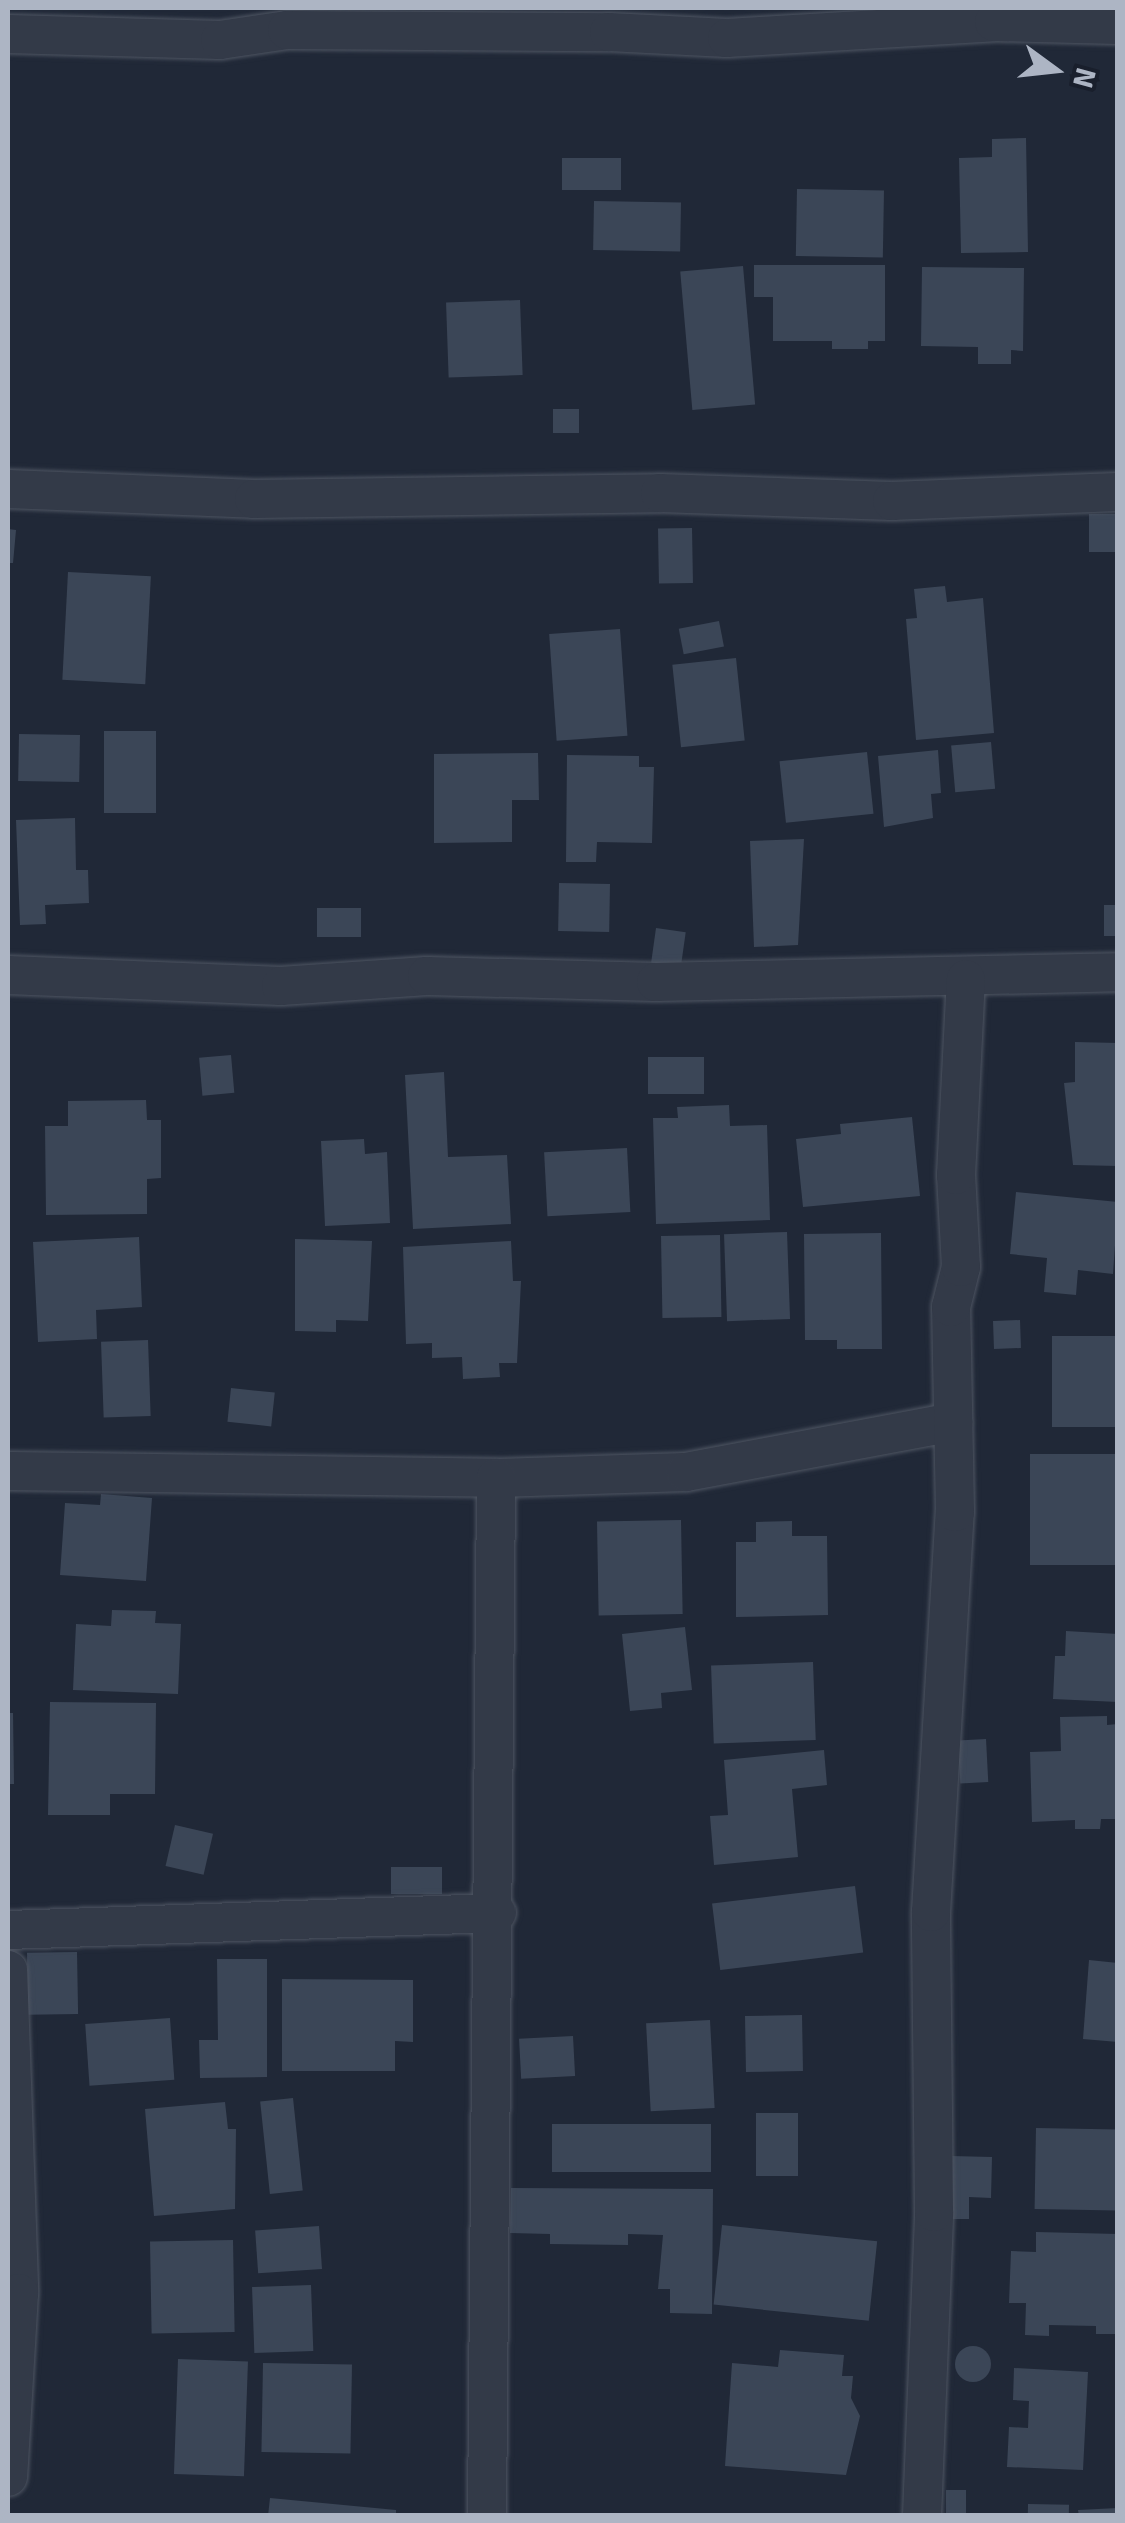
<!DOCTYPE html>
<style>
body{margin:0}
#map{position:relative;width:1125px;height:2523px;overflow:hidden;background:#202837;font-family:Signika,sans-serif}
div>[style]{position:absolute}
.building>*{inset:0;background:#3b4657;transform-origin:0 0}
.round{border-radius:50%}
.roads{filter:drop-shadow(0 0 2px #4e5562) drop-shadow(0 0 2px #4e5562)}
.street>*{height:38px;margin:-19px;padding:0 19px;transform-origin:19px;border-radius:19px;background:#333a48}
span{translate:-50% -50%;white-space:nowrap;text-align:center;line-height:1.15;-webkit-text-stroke:8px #191f2c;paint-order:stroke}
.frame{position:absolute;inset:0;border:10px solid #adb5c4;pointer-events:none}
.north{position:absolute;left:1005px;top:20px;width:100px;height:100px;-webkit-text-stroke:8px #191f2c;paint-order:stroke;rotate:105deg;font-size:28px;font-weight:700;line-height:40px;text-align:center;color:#adb5c4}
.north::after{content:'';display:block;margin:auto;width:35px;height:45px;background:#adb5c4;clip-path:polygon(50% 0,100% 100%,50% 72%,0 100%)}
</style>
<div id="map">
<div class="building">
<div style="clip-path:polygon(1026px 138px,1028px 252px,961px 253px,959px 158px,992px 157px,992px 139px)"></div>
<div style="left:621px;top:158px;width:32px;height:59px;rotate:90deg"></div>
<div style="left:797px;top:189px;width:87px;height:67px;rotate:1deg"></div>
<div style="left:594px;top:201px;width:87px;height:49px;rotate:1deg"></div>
<div style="clip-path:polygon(754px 265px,885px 265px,885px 341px,868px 341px,868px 349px,832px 349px,832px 341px,773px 341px,773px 297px,754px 297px)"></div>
<div style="left:743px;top:266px;width:139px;height:63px;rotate:85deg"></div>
<div style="clip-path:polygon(922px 267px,1024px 268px,1023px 351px,1011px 350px,1011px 364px,978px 364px,978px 347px,921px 346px)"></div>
<div style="left:520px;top:300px;width:75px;height:74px;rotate:88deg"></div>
<div style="left:579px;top:409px;width:24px;height:26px;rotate:90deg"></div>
<div style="left:1089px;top:514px;width:27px;height:38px"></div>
<div style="left:692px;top:528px;width:55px;height:34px;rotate:89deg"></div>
<div style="clip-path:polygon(8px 529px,16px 530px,13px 563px,8px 563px)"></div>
<div style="left:68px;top:572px;width:83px;height:108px;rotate:3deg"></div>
<div style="clip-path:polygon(945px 586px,947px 602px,983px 598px,994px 733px,916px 740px,906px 619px,917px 618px,914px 589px)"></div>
<div style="left:719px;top:621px;width:26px;height:41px;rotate:79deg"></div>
<div style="left:620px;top:629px;width:107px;height:71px;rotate:86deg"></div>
<div style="left:736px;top:658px;width:83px;height:64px;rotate:84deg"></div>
<div style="left:104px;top:731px;width:52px;height:82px"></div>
<div style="left:19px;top:734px;width:61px;height:47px;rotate:1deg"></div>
<div style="left:991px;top:742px;width:47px;height:40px;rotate:85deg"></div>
<div style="clip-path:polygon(938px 750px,941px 793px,931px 794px,933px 818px,884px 827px,878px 756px)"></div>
<div style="left:867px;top:752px;width:62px;height:88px;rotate:84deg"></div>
<div style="clip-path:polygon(538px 753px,539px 800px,512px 800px,512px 842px,434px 843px,434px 754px)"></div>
<div style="clip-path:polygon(567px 755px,639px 756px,639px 767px,654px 767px,652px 843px,597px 842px,596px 862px,566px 862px)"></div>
<div style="clip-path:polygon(75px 818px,76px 870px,88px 870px,89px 903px,45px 905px,46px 924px,20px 925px,16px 820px)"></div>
<div style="clip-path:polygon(804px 839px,798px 945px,754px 947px,750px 841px)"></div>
<div style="left:559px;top:883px;width:51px;height:48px;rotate:1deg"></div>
<div style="left:1104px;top:905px;width:14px;height:31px"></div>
<div style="left:361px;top:908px;width:29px;height:44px;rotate:90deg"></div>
<div style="left:656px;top:928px;width:30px;height:35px;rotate:8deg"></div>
<div style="clip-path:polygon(1075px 1042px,1118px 1043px,1118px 1166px,1073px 1165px,1064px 1083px,1075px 1082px)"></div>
<div style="left:231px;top:1055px;width:38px;height:32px;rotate:85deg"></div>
<div style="left:704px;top:1057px;width:37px;height:56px;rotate:90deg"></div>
<div style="clip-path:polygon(444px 1072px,448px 1157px,507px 1155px,511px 1224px,413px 1229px,405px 1075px)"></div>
<div style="clip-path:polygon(146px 1100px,147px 1120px,161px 1120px,161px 1178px,147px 1179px,147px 1214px,46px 1215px,45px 1126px,68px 1126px,68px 1101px)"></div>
<div style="clip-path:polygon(729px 1105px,730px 1126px,767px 1125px,770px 1220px,656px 1224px,653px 1118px,678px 1118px,677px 1107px)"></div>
<div style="clip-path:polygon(912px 1117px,920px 1196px,803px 1207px,796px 1139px,841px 1134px,840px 1124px)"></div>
<div style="clip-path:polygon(364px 1139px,365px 1154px,387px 1152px,390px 1223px,325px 1226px,321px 1141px)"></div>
<div style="left:627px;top:1148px;width:64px;height:83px;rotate:87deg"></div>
<div style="clip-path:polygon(1016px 1192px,1118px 1202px,1113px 1274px,1078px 1270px,1076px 1295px,1044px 1292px,1047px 1258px,1010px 1254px)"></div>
<div style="left:787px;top:1232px;width:87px;height:63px;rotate:88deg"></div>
<div style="clip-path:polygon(881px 1233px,882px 1349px,837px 1349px,837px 1340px,805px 1340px,804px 1234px)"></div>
<div style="left:720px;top:1235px;width:82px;height:59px;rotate:89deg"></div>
<div style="clip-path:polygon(139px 1237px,142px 1307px,96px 1310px,97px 1339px,38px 1342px,33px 1242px)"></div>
<div style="clip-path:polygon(295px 1239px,372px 1241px,368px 1321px,336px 1320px,336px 1332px,295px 1331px)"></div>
<div style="clip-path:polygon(511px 1241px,513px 1281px,521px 1281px,517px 1363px,499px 1363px,500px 1377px,463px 1379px,462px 1357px,432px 1358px,432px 1343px,406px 1344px,403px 1247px)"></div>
<div style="left:1020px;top:1320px;width:28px;height:27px;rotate:88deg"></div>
<div style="left:1118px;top:1336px;width:91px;height:66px;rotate:90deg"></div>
<div style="left:148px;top:1340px;width:76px;height:47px;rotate:88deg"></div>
<div style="left:231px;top:1388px;width:44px;height:34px;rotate:6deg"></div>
<div style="left:1118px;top:1454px;width:111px;height:88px;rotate:90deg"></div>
<div style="clip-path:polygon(101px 1494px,152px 1498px,146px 1581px,60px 1575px,65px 1503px,100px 1505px)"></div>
<div style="left:681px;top:1520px;width:94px;height:84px;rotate:89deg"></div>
<div style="clip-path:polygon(792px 1521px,792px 1536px,827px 1536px,828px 1615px,736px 1617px,736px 1542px,756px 1542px,756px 1522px)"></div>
<div style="clip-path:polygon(112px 1610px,156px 1611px,155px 1623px,181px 1624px,178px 1694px,73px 1690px,76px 1624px,111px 1626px)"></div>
<div style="clip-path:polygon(685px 1627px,692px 1690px,661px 1693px,662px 1708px,630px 1711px,622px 1634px)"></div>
<div style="clip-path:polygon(1066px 1631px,1118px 1634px,1118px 1702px,1053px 1699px,1055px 1656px,1065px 1656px)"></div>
<div style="left:813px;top:1662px;width:78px;height:102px;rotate:88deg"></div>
<div style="clip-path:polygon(50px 1702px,156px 1703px,155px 1794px,110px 1794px,110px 1815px,48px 1815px)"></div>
<div style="clip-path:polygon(8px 1713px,13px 1713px,14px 1784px,8px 1784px)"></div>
<div style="clip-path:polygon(1107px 1716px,1107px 1725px,1118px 1724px,1118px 1819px,1101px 1819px,1100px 1829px,1075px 1829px,1075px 1820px,1032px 1822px,1030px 1752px,1061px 1751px,1060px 1717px)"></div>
<div style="left:986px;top:1739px;width:43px;height:28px;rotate:87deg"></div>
<div style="clip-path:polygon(824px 1750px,827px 1785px,792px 1789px,798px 1857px,714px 1865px,710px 1816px,728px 1815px,724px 1760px)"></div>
<div style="left:175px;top:1825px;width:39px;height:42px;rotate:13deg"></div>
<div style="left:442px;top:1867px;width:27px;height:51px;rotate:90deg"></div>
<div style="left:855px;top:1886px;width:67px;height:144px;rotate:83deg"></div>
<div style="left:77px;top:1952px;width:62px;height:50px;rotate:89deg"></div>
<div style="clip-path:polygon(217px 1959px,267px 1959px,267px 2077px,200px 2078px,199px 2040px,218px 2040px)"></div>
<div style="clip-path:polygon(1089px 1960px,1118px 1963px,1118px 2042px,1083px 2039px)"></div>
<div style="clip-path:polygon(282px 1979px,413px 1980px,413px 2042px,395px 2041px,395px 2071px,282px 2071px)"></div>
<div style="left:802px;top:2015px;width:56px;height:57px;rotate:89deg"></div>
<div style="left:170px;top:2018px;width:62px;height:85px;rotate:86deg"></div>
<div style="left:710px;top:2020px;width:88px;height:64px;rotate:87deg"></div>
<div style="left:573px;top:2036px;width:40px;height:54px;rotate:87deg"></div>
<div style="left:293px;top:2098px;width:93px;height:33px;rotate:84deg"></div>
<div style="clip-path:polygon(225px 2102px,228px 2129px,236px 2129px,235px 2209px,154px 2216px,145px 2109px)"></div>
<div style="left:756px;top:2113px;width:42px;height:63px"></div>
<div style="left:711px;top:2124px;width:48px;height:159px;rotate:90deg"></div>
<div style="left:1036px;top:2128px;width:82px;height:81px;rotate:1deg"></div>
<div style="clip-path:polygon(951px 2156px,992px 2157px,991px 2198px,969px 2197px,969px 2219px,942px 2219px)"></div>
<div style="clip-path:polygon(511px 2188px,713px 2189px,712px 2314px,670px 2313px,670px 2289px,658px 2289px,663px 2235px,628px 2234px,628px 2245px,550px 2244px,550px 2234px,510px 2233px)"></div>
<div style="left:722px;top:2225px;width:156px;height:80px;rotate:6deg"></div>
<div style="left:319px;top:2226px;width:43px;height:64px;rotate:86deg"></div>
<div style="clip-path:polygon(1036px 2232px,1118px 2234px,1118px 2334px,1096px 2334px,1096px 2326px,1049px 2325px,1049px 2336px,1025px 2335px,1026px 2303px,1009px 2303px,1011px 2251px,1036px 2252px)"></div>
<div style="left:233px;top:2240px;width:92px;height:83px;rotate:89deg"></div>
<div style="left:311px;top:2285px;width:66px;height:59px;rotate:88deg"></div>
<div class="round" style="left:955px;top:2346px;width:36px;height:36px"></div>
<div style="clip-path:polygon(780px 2350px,844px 2355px,842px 2376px,853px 2376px,851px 2398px,860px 2416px,846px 2475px,725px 2466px,732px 2363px,778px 2367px)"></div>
<div style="left:178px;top:2359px;width:70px;height:115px;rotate:2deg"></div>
<div style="left:263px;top:2363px;width:89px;height:89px;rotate:1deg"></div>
<div style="clip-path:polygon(1014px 2368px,1088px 2372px,1083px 2470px,1007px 2467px,1009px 2427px,1028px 2428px,1029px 2401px,1013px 2400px)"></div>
<div style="left:946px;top:2490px;width:20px;height:26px"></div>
<div style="clip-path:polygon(270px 2498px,396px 2510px,396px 2516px,268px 2516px)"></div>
<div style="left:1028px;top:2504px;width:41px;height:12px;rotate:1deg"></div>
<div style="clip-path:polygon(1118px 2508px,1118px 2516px,1079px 2516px,1078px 2510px)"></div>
</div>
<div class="roads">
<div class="street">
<div style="left:8px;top:34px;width:212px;rotate:1.6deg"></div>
<div style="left:220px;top:40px;width:68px;rotate:-8.5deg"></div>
<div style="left:287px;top:30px;width:322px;rotate:0.4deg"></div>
<div style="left:609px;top:32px;width:118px;rotate:2.9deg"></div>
<div style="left:727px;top:38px;width:267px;rotate:-3.4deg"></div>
<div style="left:994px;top:22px;width:124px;rotate:1.4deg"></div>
<div style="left:8px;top:489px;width:246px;rotate:2.3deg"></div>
<div style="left:254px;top:499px;width:406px;rotate:-0.8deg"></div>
<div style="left:660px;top:493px;width:232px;rotate:2deg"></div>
<div style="left:892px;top:501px;width:226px;rotate:-2.3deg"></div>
<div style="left:8px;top:975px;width:273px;rotate:2.3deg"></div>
<div style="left:281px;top:986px;width:146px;rotate:-3.9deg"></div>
<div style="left:427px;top:976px;width:229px;rotate:1.5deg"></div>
<div style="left:656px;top:982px;width:462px;rotate:-1.2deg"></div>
<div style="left:8px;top:1471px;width:488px;rotate:0.8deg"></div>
<div style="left:496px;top:1478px;width:190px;rotate:-1.8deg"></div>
<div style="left:686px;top:1472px;width:272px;rotate:-10.6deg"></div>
<div style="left:8px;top:1930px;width:489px;rotate:-2deg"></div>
<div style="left:8px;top:1970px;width:323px;rotate:88deg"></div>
<div style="left:19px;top:2293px;width:184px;rotate:93.4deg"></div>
<div style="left:487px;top:2516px;width:1038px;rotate:-89.5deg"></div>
<div style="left:922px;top:2516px;width:304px;rotate:-87.7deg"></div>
<div style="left:934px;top:2212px;width:300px;rotate:-90.6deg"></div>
<div style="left:931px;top:1912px;width:401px;rotate:-86.6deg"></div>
<div style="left:955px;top:1512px;width:205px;rotate:-91.1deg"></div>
<div style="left:951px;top:1307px;width:41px;rotate:-76deg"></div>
<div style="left:961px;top:1267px;width:92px;rotate:-93.1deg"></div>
<div style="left:956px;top:1175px;width:196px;rotate:-87.1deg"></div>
</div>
</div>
<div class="frame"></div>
<div class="north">N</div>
</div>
